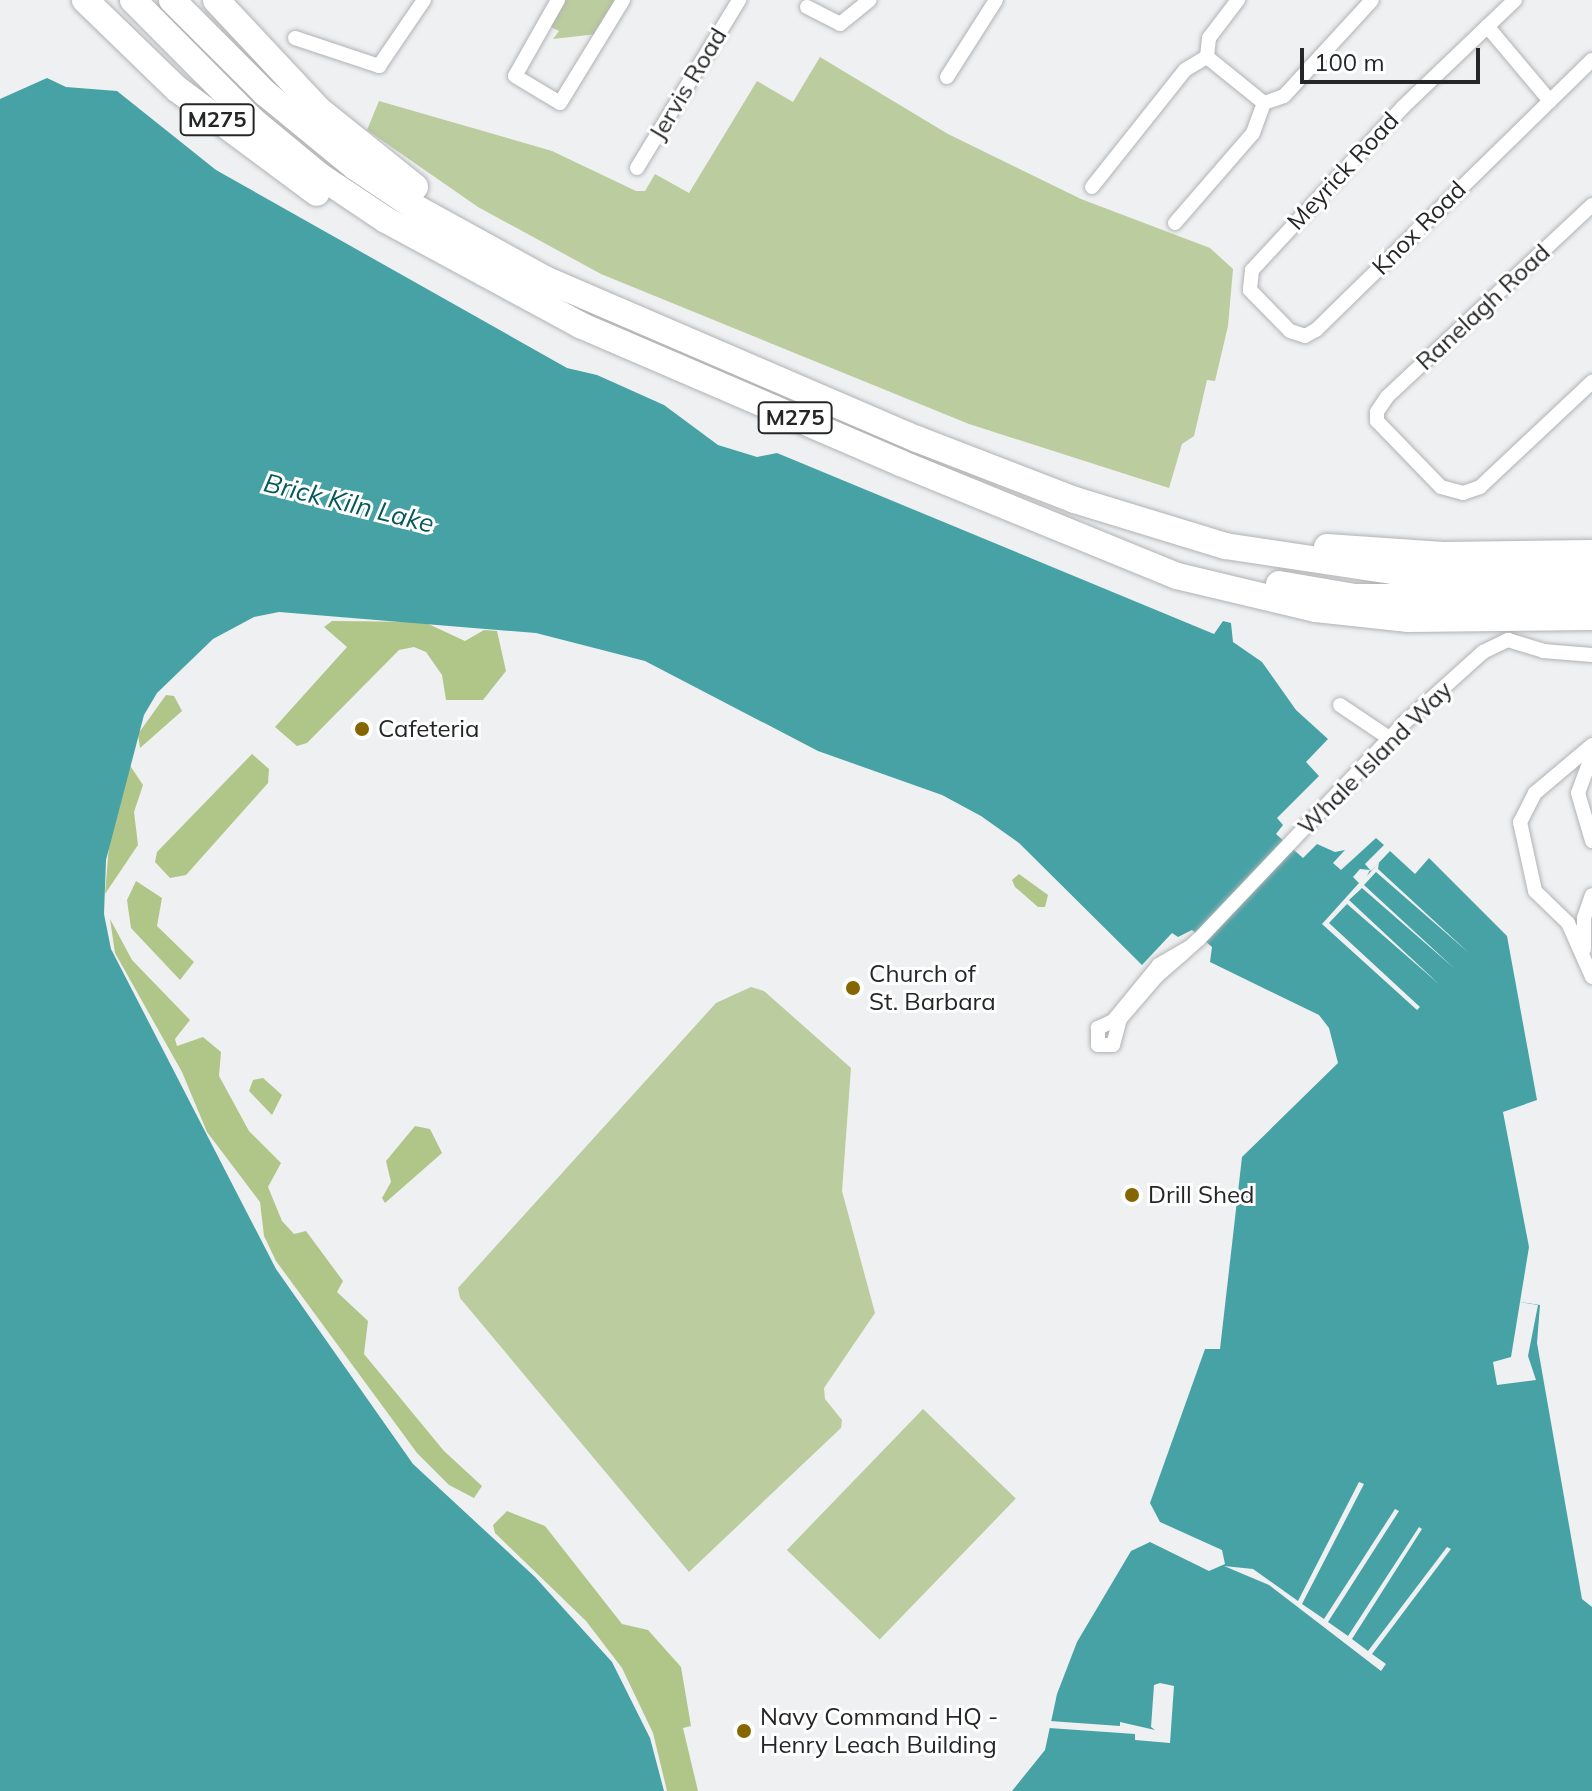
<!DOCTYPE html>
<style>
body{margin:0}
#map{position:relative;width:1592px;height:1791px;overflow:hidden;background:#eef0f2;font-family:Mulish,sans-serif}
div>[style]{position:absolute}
.green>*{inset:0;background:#bbcc9e;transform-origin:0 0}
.forest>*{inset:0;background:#b0c688}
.water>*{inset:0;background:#47a2a6}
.pier>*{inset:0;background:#eef0f2}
.roads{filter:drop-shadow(0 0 2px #b1b2b4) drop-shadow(0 0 2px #b1b2b4)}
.minor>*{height:14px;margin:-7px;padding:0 7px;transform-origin:7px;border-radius:7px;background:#fff}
.motorway>*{height:26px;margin:-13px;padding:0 13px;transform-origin:13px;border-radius:13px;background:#fff}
.dots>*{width:22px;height:22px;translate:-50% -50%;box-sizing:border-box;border:4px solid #fff;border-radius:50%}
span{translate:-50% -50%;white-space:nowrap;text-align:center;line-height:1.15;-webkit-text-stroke:6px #fff;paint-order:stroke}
.shield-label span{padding:2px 6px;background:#fff;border:2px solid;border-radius:6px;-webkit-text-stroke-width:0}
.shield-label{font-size:22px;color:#252627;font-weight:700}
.street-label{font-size:24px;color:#252627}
.poi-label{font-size:24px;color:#252627}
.left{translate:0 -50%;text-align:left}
.water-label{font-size:26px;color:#07595c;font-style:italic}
.scale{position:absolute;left:1300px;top:48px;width:180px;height:36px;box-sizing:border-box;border:4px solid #252627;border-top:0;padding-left:10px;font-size:24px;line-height:28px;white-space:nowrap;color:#252627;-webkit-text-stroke:6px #fff;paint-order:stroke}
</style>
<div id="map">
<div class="green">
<div style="clip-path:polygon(565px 0,617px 0,597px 34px,553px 39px,559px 31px,549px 26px)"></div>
<div style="clip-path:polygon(820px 57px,948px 134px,1081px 199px,1210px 248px,1233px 269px,1228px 326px,1215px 381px,1207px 380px,1194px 436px,1182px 444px,1169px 488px,969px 424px,601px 274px,478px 207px,367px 130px,379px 101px,552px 151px,636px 191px,645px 191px,655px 174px,689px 193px,757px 81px,793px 102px)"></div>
<div style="clip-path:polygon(751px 987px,764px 991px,851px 1068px,842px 1191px,875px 1313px,824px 1388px,825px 1399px,842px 1420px,841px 1428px,689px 1572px,460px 1298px,458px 1288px,716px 1003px)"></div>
<div style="left:923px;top:1409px;width:129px;height:196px;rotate:44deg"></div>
</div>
<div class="forest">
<div style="clip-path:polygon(332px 621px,424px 622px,465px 641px,484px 630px,497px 631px,506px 671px,483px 700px,446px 700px,442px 675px,426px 652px,414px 647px,399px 650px,307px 743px,297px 746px,275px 727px,347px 647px,324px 627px)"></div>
<div style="clip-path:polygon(166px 695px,174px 696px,182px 711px,140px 748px,138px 734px)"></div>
<div style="clip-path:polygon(252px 754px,269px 769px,268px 783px,186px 875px,170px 878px,155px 862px,157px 852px)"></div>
<div style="clip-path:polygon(129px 764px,143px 785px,134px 812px,138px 845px,105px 894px,109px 845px)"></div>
<div style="clip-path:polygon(1019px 874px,1048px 895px,1045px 907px,1038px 907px,1015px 887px,1012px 880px)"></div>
<div style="clip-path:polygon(136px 881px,162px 898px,157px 926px,194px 962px,180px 980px,131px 928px,127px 900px)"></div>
<div style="clip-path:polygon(110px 919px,132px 960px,190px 1020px,175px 1039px,177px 1046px,203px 1037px,221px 1052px,219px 1076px,249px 1131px,281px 1163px,268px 1187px,282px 1221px,294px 1234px,306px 1231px,343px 1281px,337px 1292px,368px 1321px,364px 1354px,444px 1451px,482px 1486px,474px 1498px,449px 1485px,417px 1453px,276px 1261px,264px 1236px,260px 1202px,207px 1132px,182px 1072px,115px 953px)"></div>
<div style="clip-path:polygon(263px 1078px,282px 1095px,272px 1115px,249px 1091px,253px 1080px)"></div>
<div style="clip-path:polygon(415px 1126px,430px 1129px,442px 1153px,385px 1203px,382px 1198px,391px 1182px,386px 1161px)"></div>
<div style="clip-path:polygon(507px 1511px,545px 1526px,622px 1624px,648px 1630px,681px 1667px,691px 1726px,683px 1728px,698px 1791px,667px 1791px,653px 1733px,622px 1668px,586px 1621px,495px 1533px,493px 1525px)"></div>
</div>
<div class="water">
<div style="clip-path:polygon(47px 78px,66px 87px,117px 91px,216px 170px,567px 368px,597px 375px,664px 405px,718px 445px,757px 457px,777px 453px,1214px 634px,1223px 621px,1231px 623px,1233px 642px,1262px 662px,1296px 710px,1328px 739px,1306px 762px,1319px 776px,1277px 818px,1283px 825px,1276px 834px,1303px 858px,1317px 844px,1335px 852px,1345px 850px,1333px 863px,1341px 870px,1376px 838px,1384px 845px,1365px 864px,1371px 871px,1390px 851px,1415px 874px,1429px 858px,1507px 936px,1537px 1100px,1503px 1112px,1529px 1247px,1520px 1302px,1540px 1305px,1537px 1343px,1582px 1599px,1592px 1607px,1592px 1791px,1012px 1791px,1045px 1750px,1057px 1694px,1077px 1642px,1131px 1551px,1150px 1542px,1209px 1571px,1225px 1564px,1222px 1550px,1160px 1522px,1150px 1503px,1205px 1349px,1220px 1349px,1242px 1157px,1338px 1063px,1329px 1028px,1319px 1015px,1210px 962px,1212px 947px,1192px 930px,1178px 937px,1172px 933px,1142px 965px,1019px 843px,981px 816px,942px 795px,818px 751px,645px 661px,536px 633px,279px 612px,254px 617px,213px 639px,157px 693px,144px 715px,106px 860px,104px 914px,111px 949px,276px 1269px,413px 1464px,535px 1577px,612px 1662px,650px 1738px,664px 1791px,0 1791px,0 99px)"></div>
</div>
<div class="pier">
<div style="clip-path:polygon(1379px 862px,1378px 869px,1469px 953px,1376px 872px,1364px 885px,1455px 969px,1362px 888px,1349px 900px,1440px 985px,1347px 904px,1329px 923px,1420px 1007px,1417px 1010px,1322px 924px,1359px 883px,1353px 877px,1360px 869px,1370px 870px,1367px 876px)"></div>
<div style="clip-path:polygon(1520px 1302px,1538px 1305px,1528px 1356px,1536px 1380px,1497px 1385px,1493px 1362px,1511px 1357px)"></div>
<div style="clip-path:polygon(1359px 1482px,1364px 1484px,1302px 1604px,1324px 1619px,1395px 1509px,1399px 1511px,1328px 1622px,1348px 1636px,1419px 1527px,1422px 1529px,1352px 1639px,1368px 1651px,1447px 1547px,1451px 1549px,1372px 1654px,1386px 1664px,1381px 1671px,1269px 1585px,1224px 1566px,1253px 1569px,1298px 1601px)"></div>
<div style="clip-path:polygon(1160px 1683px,1174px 1686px,1170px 1743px,1135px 1740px,1135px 1734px,1049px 1728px,1050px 1721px,1120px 1726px,1120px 1722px,1155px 1730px,1151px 1727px,1154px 1685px)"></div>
</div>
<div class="roads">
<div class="minor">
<div style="left:558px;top:0;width:87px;rotate:119.5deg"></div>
<div style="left:515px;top:76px;width:52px;rotate:31deg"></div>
<div style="left:560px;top:103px;width:121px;rotate:-58.5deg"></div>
<div style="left:1515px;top:0;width:155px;rotate:136.3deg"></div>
<div style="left:1403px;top:107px;width:222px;rotate:132.8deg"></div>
<div style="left:1252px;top:270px;width:20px;rotate:96deg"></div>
<div style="left:1250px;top:290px;width:57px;rotate:45.7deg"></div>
<div style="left:1290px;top:331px;width:16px;rotate:18deg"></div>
<div style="left:1305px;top:336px;width:13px;rotate:-29deg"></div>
<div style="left:1316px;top:330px;width:386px;rotate:-44.4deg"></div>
<div style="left:807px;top:7px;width:37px;rotate:27deg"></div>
<div style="left:840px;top:24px;width:38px;rotate:-39deg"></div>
<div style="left:1487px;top:26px;width:98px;rotate:50deg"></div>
<div style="left:295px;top:38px;width:89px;rotate:18.4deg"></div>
<div style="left:379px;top:66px;width:80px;rotate:-55.7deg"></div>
<div style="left:1207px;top:57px;width:73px;rotate:38.9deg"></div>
<div style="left:1207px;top:57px;width:19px;rotate:-84deg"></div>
<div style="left:1209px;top:38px;width:48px;rotate:-52.7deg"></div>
<div style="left:947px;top:77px;width:91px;rotate:-57.5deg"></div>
<div style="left:1264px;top:103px;width:21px;rotate:-19deg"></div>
<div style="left:1284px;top:96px;width:130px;rotate:-47.5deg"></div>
<div style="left:637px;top:168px;width:197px;rotate:-58.7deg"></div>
<div style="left:1092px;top:187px;width:149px;rotate:-51.5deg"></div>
<div style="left:1185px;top:70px;width:26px;rotate:-31deg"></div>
<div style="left:1592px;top:205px;width:281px;rotate:136.9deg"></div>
<div style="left:1387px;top:397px;width:18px;rotate:124deg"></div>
<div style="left:1377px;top:412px;width:9px;rotate:90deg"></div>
<div style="left:1377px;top:421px;width:92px;rotate:45.9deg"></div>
<div style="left:1441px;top:487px;width:23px;rotate:15deg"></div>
<div style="left:1463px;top:493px;width:18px;rotate:-19deg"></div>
<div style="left:1480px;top:487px;width:154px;rotate:-43.2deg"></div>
<div style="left:1175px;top:223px;width:119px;rotate:-49.1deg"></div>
<div style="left:1253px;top:133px;width:32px;rotate:-70deg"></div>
<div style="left:1340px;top:705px;width:59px;rotate:34deg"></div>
<div style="left:1592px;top:745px;width:75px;rotate:139.9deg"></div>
<div style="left:1535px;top:793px;width:33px;rotate:117deg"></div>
<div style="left:1520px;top:822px;width:71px;rotate:77.7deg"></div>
<div style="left:1535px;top:891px;width:46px;rotate:44.1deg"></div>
<div style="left:1568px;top:923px;width:59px;rotate:66deg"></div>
<div style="left:1592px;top:755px;width:40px;rotate:110.2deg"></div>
<div style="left:1578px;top:793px;width:50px;rotate:73.7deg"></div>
<div style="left:1188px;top:948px;width:34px;rotate:150deg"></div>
<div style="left:1159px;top:965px;width:72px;rotate:129.4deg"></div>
<div style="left:1113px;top:1021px;width:17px;rotate:155deg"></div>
<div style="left:1098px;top:1028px;width:17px;rotate:90deg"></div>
<div style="left:1098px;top:1045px;width:15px"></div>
<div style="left:1113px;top:1045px;width:27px;rotate:-75deg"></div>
<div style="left:1120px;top:1019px;width:57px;rotate:-49.3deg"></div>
<div style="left:1157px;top:976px;width:30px;rotate:-41deg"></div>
<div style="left:1180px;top:956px;width:25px;rotate:-42deg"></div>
<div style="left:1199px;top:939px;width:296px;rotate:-46.5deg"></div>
<div style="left:1403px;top:724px;width:108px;rotate:-42deg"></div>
<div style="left:1483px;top:652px;width:28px;rotate:-26deg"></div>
<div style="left:1508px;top:640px;width:37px;rotate:17deg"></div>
<div style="left:1543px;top:651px;width:49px;rotate:4.7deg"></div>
<div style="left:1584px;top:949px;width:31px;rotate:-90deg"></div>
<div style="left:1584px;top:918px;width:24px;rotate:-71deg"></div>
</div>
<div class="motorway">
<div style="left:85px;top:0;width:128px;rotate:44.1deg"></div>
<div style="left:177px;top:89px;width:174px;rotate:36.6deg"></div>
<div style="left:133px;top:0;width:168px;rotate:45.2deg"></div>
<div style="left:251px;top:119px;width:89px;rotate:39.6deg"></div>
<div style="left:320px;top:176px;width:79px;rotate:33.7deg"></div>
<div style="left:386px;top:220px;width:221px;rotate:28.4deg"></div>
<div style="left:580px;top:325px;width:348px;rotate:23.3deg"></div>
<div style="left:900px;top:463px;width:299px;rotate:22.2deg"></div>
<div style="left:1177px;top:576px;width:143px;rotate:13.4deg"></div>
<div style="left:1316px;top:609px;width:93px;rotate:6.2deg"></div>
<div style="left:1408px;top:619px;width:184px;rotate:-0.6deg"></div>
<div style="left:172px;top:0;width:132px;rotate:45deg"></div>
<div style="left:265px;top:93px;width:117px;rotate:39.4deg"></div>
<div style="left:355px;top:167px;width:73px;rotate:33.9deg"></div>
<div style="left:416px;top:208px;width:147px;rotate:28.8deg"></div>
<div style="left:545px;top:279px;width:405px;rotate:23.3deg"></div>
<div style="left:917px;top:439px;width:169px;rotate:21.1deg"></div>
<div style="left:1075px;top:500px;width:157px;rotate:17deg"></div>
<div style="left:1225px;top:546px;width:195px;rotate:8.5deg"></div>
<div style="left:1418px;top:575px;width:174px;rotate:-0.3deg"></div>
<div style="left:216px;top:0;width:151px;rotate:46.9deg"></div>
<div style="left:319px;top:110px;width:123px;rotate:38.7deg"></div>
<div style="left:1327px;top:547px;width:116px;rotate:3.9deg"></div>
<div style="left:1443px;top:555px;width:149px;rotate:-0.8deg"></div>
<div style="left:1279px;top:584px;width:77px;rotate:9.7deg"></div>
<div style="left:1355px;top:597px;width:237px"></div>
</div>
</div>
<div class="dots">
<div style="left:362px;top:729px;background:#866600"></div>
<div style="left:853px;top:988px;background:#866600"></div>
<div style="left:1132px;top:1195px;background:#866600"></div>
<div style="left:744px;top:1731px;background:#866600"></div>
</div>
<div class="shield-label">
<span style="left:217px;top:120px">M275</span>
<span style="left:795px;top:418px">M275</span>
</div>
<div class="street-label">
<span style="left:688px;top:84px;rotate:-59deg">Jervis Road</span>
<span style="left:1343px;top:171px;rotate:-47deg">Meyrick Road</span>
<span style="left:1419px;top:228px;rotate:-45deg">Knox Road</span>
<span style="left:1483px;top:307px;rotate:-43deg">Ranelagh Road</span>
<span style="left:1375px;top:758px;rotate:-45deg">Whale Island Way</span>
</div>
<div class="poi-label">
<span class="left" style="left:378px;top:729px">Cafeteria</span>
<span class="left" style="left:869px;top:988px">Church of<br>St. Barbara</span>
<span class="left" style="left:1148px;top:1195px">Drill Shed</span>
<span class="left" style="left:760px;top:1731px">Navy Command HQ -<br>Henry Leach Building</span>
</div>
<div class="water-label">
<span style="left:349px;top:503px;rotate:14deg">Brick Kiln Lake</span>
</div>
<div class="scale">100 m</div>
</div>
